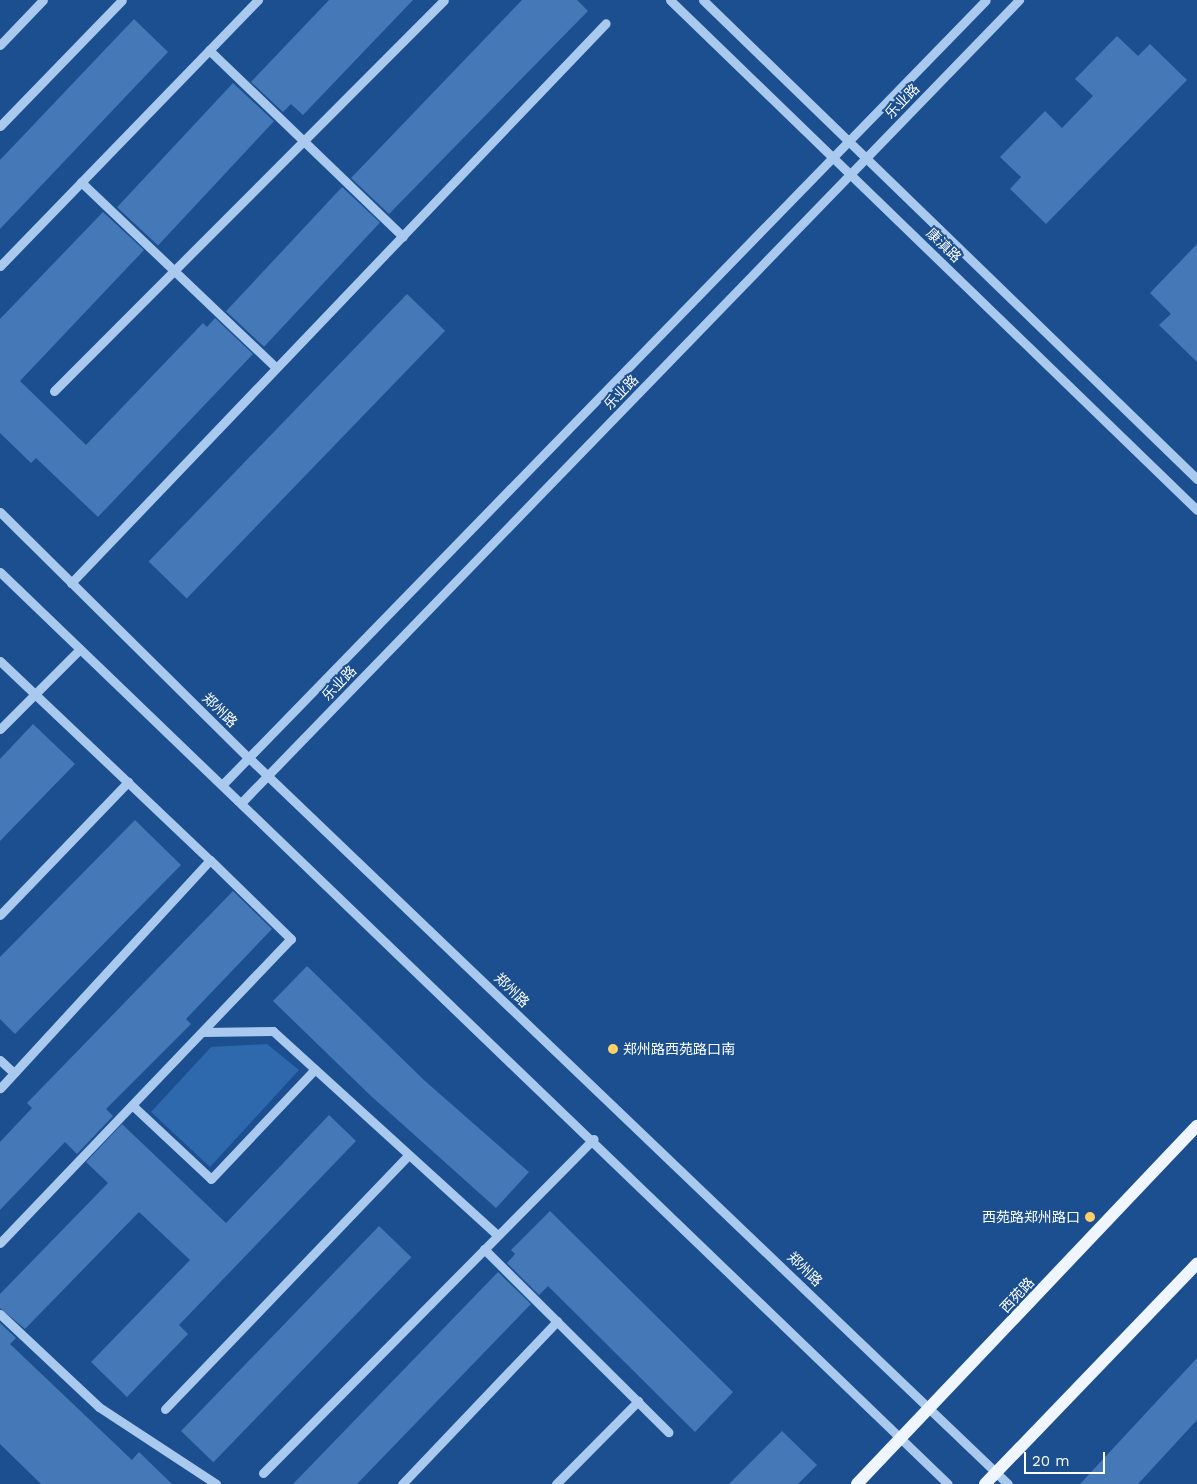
<!DOCTYPE html>
<meta charset="utf-8">
<style>
body{margin:0}
#map{position:relative;width:1197px;height:1484px;overflow:hidden;background:#1b4f8f;font-family:"Work Sans","Noto Sans SC",sans-serif}
div>[style]{position:absolute}
.green>*{inset:0;background:#2e69ad}
.building>*{inset:0;background:#4478b7;transform-origin:0 0}
.minor>*{height:9px;margin:-4.5px;padding:0 4.5px;transform-origin:4.5px;border-radius:4.5px;background:#a9c9ee}
.major>*{height:12px;margin:-6px;padding:0 6px;transform-origin:6px;border-radius:6px;background:#f0f6ff}
.dots>*{width:14px;height:14px;translate:-50% -50%;box-sizing:border-box;border:2px solid #1b4f8f;border-radius:50%}
span{translate:-50% -50%;white-space:nowrap;text-align:center;line-height:1.15;-webkit-text-stroke:4px #1b4f8f;paint-order:stroke}
.street-label{font-size:14px;color:#fff}
.poi-label{font-size:14px;color:#fff}
.left{translate:0 -50%;text-align:left}
.right{translate:-100% -50%;text-align:right}
.scale{position:absolute;left:1024px;top:1452px;width:81px;height:22px;box-sizing:border-box;border:2px solid #fff;border-top:0;padding-left:6px;font-size:15px;line-height:18px;white-space:nowrap;color:#fff;-webkit-text-stroke:4px #1b4f8f;paint-order:stroke}
</style>
<div id="map">
<div class="green">
<div style="clip-path:polygon(267px 1044px,299px 1070px,210px 1167px,151px 1112px,211px 1047px)"></div>
</div>
<div class="building">
<div style="clip-path:polygon(329px 0,413px 0,303px 115px,291px 104px,283px 112px,251px 82px)"></div>
<div style="clip-path:polygon(522px 0,577px 0,588px 11px,389px 214px,351px 178px)"></div>
<div style="clip-path:polygon(134px 19px,168px 52px,0 229px,0 160px)"></div>
<div style="clip-path:polygon(1117px 36px,1138px 56px,1150px 44px,1187px 80px,1046px 224px,1010px 189px,1021px 177px,1000px 157px,1045px 111px,1062px 128px,1093px 96px,1075px 79px)"></div>
<div style="left:233px;top:83px;width:56px;height:170px;rotate:43deg"></div>
<div style="left:342px;top:187px;width:52px;height:170px;rotate:43deg"></div>
<div style="clip-path:polygon(103px 212px,144px 250px,20px 381px,86px 445px,203px 323px,207px 327px,215px 318px,253px 354px,98px 517px,36px 458px,31px 463px,0 433px,0 319px)"></div>
<div style="clip-path:polygon(1197px 244px,1197px 362px,1159px 325px,1171px 314px,1150px 293px)"></div>
<div style="left:407px;top:294px;width:53px;height:372px;rotate:44deg"></div>
<div style="clip-path:polygon(33px 724px,75px 764px,0 841px,0 759px)"></div>
<div style="clip-path:polygon(135px 820px,181px 865px,15px 1034px,0 1019px,0 957px)"></div>
<div style="clip-path:polygon(233px 891px,272px 929px,186px 1019px,191px 1024px,106px 1109px,113px 1116px,77px 1154px,65px 1142px,0 1210px,0 1142px,32px 1108px,27px 1103px)"></div>
<div style="clip-path:polygon(307px 966px,425px 1081px,529px 1172px,496px 1208px,371px 1096px,273px 1001px)"></div>
<div style="clip-path:polygon(329px 1115px,356px 1141px,179px 1325px,188px 1334px,127px 1397px,91px 1362px,190px 1260px,139px 1212px,25px 1329px,0 1308px,0 1294px,108px 1183px,86px 1162px,122px 1124px,226px 1223px)"></div>
<div style="clip-path:polygon(550px 1211px,733px 1392px,695px 1432px,548px 1286px,539px 1295px,507px 1263px,515px 1254px,511px 1250px)"></div>
<div style="left:379px;top:1226px;width:45px;height:285px;rotate:44deg"></div>
<div style="clip-path:polygon(498px 1272px,531px 1304px,357px 1484px,293px 1484px)"></div>
<div style="clip-path:polygon(0 1323px,16px 1338px,10px 1344px,132px 1460px,139px 1452px,172px 1484px,41px 1484px,0 1444px)"></div>
<div style="clip-path:polygon(1197px 1358px,1197px 1420px,1138px 1484px,1080px 1484px)"></div>
<div style="clip-path:polygon(782px 1431px,817px 1465px,798px 1484px,729px 1484px)"></div>
</div>
<div class="minor">
<div style="left:670px;top:0;width:733px;rotate:44.06deg"></div>
<div style="left:703px;top:0;width:688px;rotate:44.12deg"></div>
<div style="left:0;top:45px;width:62px;rotate:-46.3deg"></div>
<div style="left:209px;top:50px;width:269px;rotate:43.9deg"></div>
<div style="left:0;top:126px;width:175px;rotate:-45.9deg"></div>
<div style="left:81px;top:182px;width:268px;rotate:43.6deg"></div>
<div style="left:0;top:266px;width:371px;rotate:-45.9deg"></div>
<div style="left:54px;top:391px;width:552px;rotate:-45.07deg"></div>
<div style="left:0;top:512px;width:350px;rotate:44.7deg"></div>
<div style="left:249px;top:758px;width:1050px;rotate:43.73deg"></div>
<div style="left:0;top:572px;width:1315px;rotate:43.89deg"></div>
<div style="left:71px;top:583px;width:774px;rotate:-46.31deg"></div>
<div style="left:0;top:661px;width:289px;rotate:43.5deg"></div>
<div style="left:210px;top:860px;width:310px;rotate:132.6deg"></div>
<div style="left:0;top:729px;width:113px;rotate:-45deg"></div>
<div style="left:222px;top:785px;width:1095px;rotate:-45.78deg"></div>
<div style="left:242px;top:802px;width:1117px;rotate:-45.91deg"></div>
<div style="left:0;top:915px;width:185px;rotate:-46.1deg"></div>
<div style="left:202px;top:1032px;width:71px;rotate:-0.8deg"></div>
<div style="left:273px;top:1031px;width:303px;rotate:42.3deg"></div>
<div style="left:0;top:1060px;width:19px;rotate:43deg"></div>
<div style="left:132px;top:1105px;width:108px;rotate:43.1deg"></div>
<div style="left:211px;top:1179px;width:151px;rotate:-46.6deg"></div>
<div style="left:0;top:1243px;width:421px;rotate:-46.3deg"></div>
<div style="left:291px;top:939px;width:113px;rotate:-135.7deg"></div>
<div style="left:484px;top:1249px;width:260px;rotate:44.8deg"></div>
<div style="left:0;top:1314px;width:136px;rotate:43.2deg"></div>
<div style="left:99px;top:1407px;width:140px;rotate:33.3deg"></div>
<div style="left:165px;top:1409px;width:352px;rotate:-46.2deg"></div>
<div style="left:263px;top:1473px;width:470px;rotate:-45.3deg"></div>
<div style="left:402px;top:1484px;width:225px;rotate:-46.4deg"></div>
<div style="left:556px;top:1484px;width:117px;rotate:-45.3deg"></div>
</div>
<div class="major">
<div style="left:857px;top:1484px;width:494px;rotate:-46.5deg"></div>
<div style="left:985px;top:1484px;width:306px;rotate:-46.1deg"></div>
</div>
<div class="dots">
<div style="left:613px;top:1049px;background:#ffd166"></div>
<div style="left:1090px;top:1217px;background:#ffd166"></div>
</div>
<div class="street-label">
<span style="left:902px;top:101px;rotate:-46deg">乐业路</span>
<span style="left:944px;top:245px;rotate:44deg">康滇路</span>
<span style="left:621px;top:392px;rotate:-46deg">乐业路</span>
<span style="left:339px;top:683px;rotate:-46deg">乐业路</span>
<span style="left:220px;top:710px;rotate:44deg">郑州路</span>
<span style="left:512px;top:990px;rotate:44deg">郑州路</span>
<span style="left:805px;top:1269px;rotate:44deg">郑州路</span>
<span style="left:1017px;top:1295px;rotate:-47deg">西苑路</span>
</div>
<div class="poi-label">
<span class="left" style="left:623px;top:1049px">郑州路西苑路口南</span>
<span class="right" style="left:1080px;top:1217px">西苑路郑州路口</span>
</div>
<div class="scale">20 m</div>
</div>
